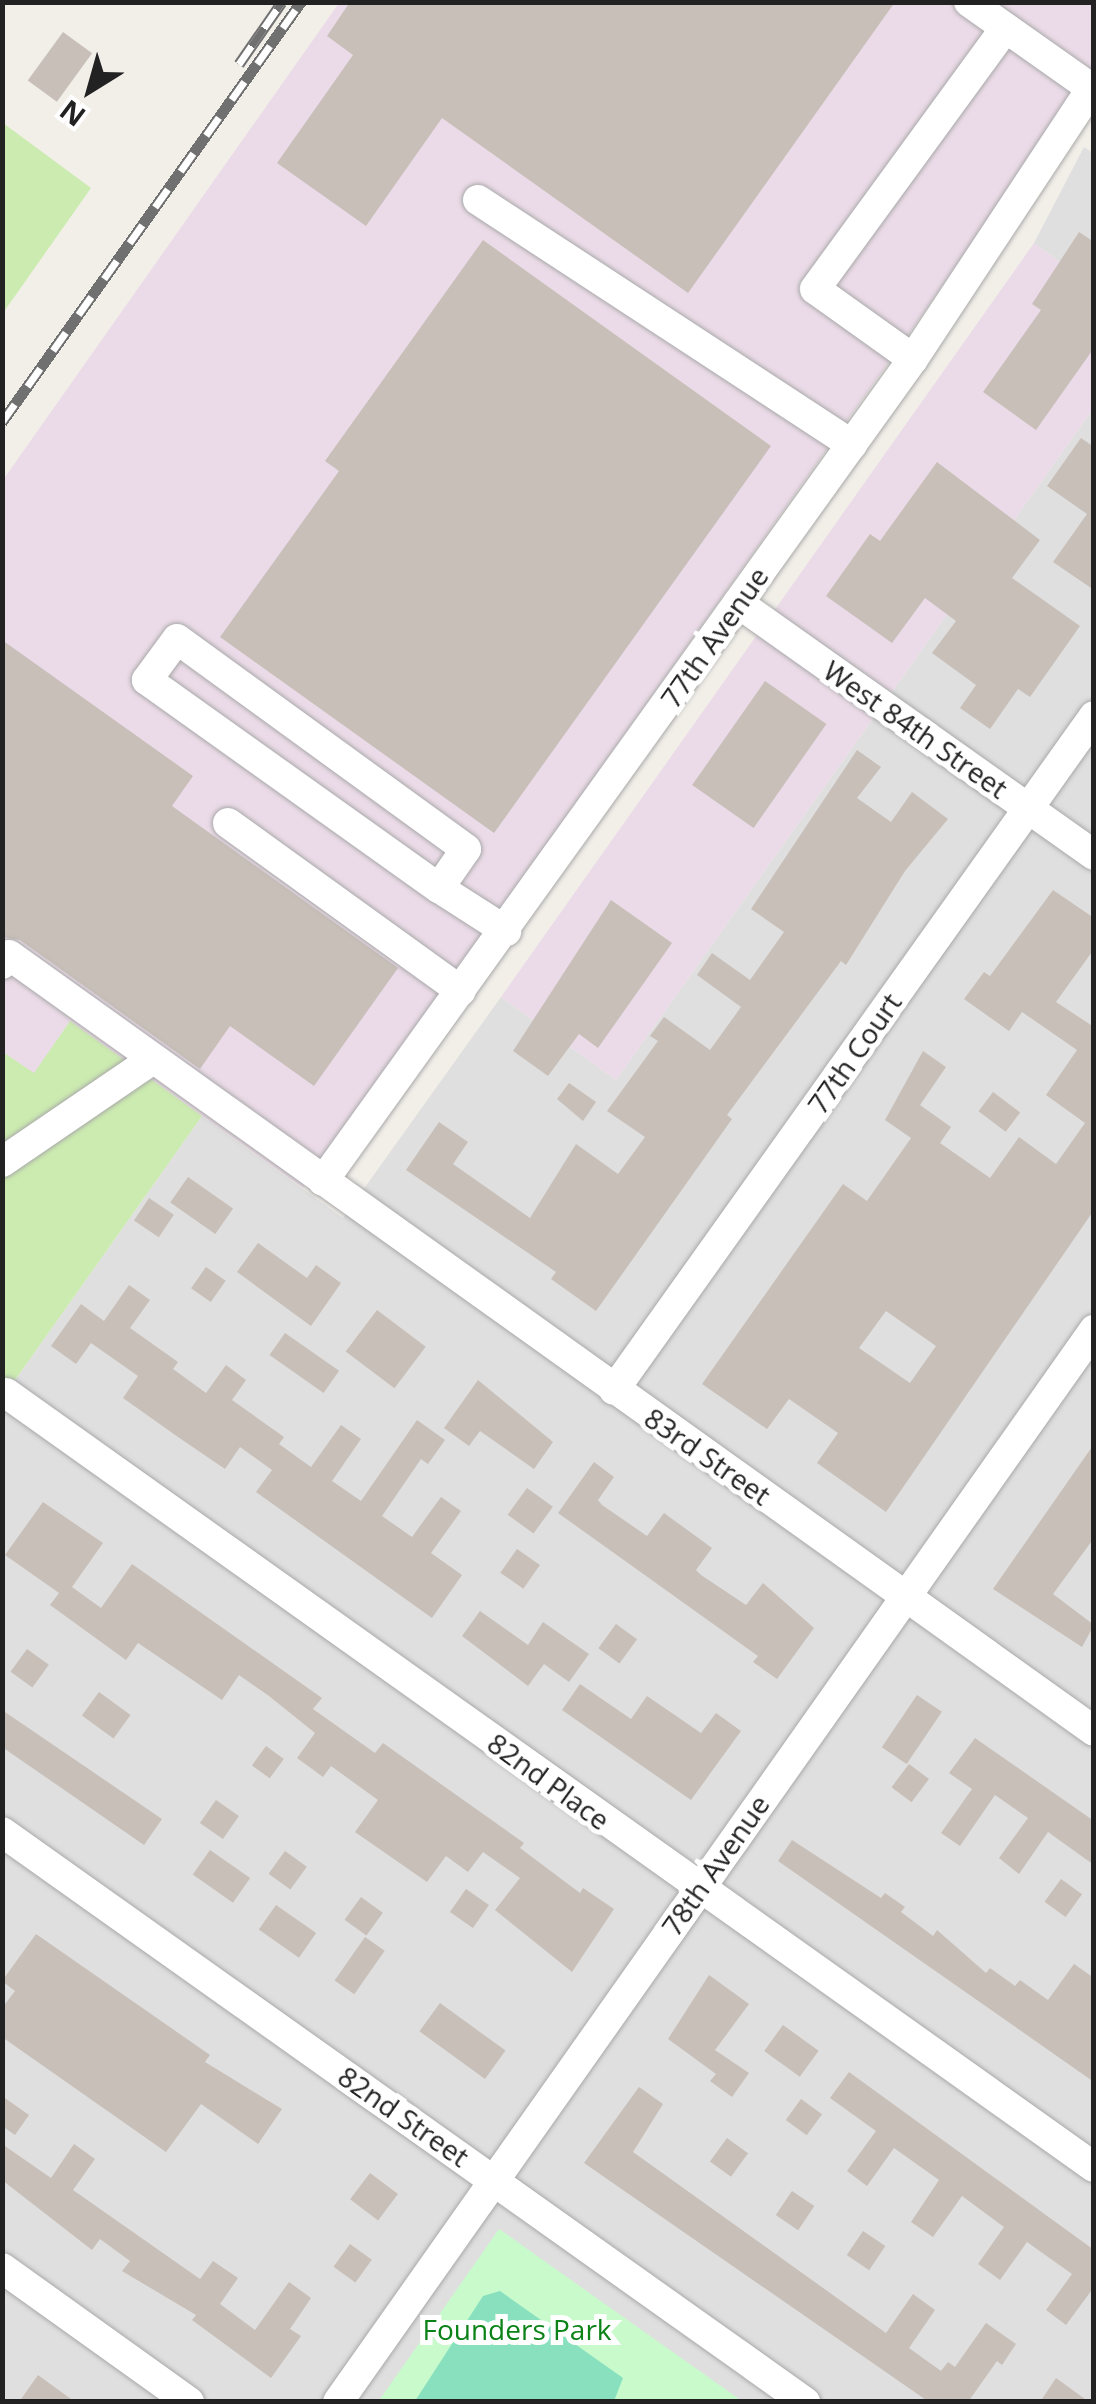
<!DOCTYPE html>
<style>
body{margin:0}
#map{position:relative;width:1096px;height:2404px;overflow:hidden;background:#f2efe9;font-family:"Open Sans",sans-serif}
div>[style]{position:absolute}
.residential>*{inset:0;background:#e0dfdf}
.industrial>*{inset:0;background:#ebdbe8}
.grass>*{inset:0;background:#ccebb0}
.park>*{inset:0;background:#c8facc}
.pitch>*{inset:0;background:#88e0bf}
.building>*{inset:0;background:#c7bfb8;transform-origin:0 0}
.roads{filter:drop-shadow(0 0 2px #a9a9a9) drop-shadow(0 0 2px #a9a9a9)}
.minor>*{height:30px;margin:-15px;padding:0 15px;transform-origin:15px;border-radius:15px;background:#fff}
.rail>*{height:11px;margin-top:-5.5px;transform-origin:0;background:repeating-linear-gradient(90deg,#fff 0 22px,#707070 0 44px);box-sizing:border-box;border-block:2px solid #707070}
span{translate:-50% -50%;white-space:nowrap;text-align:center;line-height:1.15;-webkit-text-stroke:10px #fff;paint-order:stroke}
.street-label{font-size:28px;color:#222}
.park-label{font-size:28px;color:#0c8318}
.frame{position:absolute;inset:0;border:5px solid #222;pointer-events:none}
.north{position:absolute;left:40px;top:40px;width:100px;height:100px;-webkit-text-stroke:8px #fff;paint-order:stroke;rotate:217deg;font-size:28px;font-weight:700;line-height:40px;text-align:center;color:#222}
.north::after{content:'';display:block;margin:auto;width:35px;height:45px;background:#222;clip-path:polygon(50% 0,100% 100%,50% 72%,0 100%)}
</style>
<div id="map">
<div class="residential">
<div style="clip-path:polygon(1084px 147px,1093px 153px,1093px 286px,1034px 243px)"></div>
<div style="clip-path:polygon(1093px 409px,1093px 2401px,3px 2402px,3px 1397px,202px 1116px,343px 1218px,501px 997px,616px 1080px)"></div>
</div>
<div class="industrial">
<div style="clip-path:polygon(339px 3px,1093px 3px,1093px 74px,303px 1188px,70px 1021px,34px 1074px,3px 1052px,3px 480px)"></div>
<div style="clip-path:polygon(1034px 243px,1093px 286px,1093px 409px,616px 1080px,501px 997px)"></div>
</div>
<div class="grass">
<div style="clip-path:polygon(3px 123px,91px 188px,3px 313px)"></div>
<div style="clip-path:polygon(70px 1021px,202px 1116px,3px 1397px,3px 1052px,34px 1073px)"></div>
</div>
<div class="park">
<div style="clip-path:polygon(499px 2229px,742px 2401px,378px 2402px)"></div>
</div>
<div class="pitch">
<div style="clip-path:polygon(500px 2291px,623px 2378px,614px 2401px,415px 2401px,483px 2296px)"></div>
</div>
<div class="building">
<div style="clip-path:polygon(350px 2px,895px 2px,688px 293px,442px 118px,366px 226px,277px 163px,353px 55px,327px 36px)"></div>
<div style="left:63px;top:32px;width:36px;height:60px;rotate:36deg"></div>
<div style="clip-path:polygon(1079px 232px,1094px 242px,1094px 348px,1036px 430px,983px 392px,1041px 310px,1032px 304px)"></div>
<div style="clip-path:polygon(483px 240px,771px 446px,494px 833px,220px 637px,339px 471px,325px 461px)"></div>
<div style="clip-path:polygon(1081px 438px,1094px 447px,1094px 590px,1053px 562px,1087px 514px,1047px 486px)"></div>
<div style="clip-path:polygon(937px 462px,1040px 540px,1012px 578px,1080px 626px,1030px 697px,1018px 689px,990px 729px,960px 708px,976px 685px,932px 653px,956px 621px,925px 598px,892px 643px,826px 596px,870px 534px,880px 541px)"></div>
<div style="clip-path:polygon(2px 640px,193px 776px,172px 806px,398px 968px,314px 1086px,230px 1026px,200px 1069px,20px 940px,2px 937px)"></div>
<div style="left:765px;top:681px;width:75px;height:127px;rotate:35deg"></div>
<div style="clip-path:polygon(857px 750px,881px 767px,857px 798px,891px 822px,912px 792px,948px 819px,905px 871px,846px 965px,841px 961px,727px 1115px,732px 1119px,596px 1311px,551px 1279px,556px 1272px,406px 1170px,439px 1122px,468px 1142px,453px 1164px,530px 1218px,576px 1144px,618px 1174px,645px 1137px,607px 1111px,658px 1041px,650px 1036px,664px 1017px,710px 1050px,741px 1007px,697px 975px,712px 953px,750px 980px,784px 932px,751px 909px)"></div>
<div style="clip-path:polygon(evenodd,1053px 890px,1094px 918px,1094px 949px,1056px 1002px,1094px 1027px,1094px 1210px,886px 1512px,817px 1463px,838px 1433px,789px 1399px,767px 1429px,702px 1384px,843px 1184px,867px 1201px,911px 1138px,885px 1120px,923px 1051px,946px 1067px,920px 1105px,951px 1127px,940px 1143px,990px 1178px,1019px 1137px,1056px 1164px,1085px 1123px,1046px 1095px,1077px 1050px,1022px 1012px,1009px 1031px,964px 999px,984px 972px,990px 976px,1053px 890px,886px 1311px,936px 1346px,910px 1383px,859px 1348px,886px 1311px)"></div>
<div style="clip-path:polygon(611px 900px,672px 943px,598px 1048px,579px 1034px,548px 1076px,513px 1051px)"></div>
<div style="clip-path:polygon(569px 1083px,596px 1102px,583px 1121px,557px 1099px)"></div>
<div style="left:993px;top:1092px;width:34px;height:24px;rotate:37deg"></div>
<div style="left:188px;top:1177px;width:55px;height:31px;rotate:35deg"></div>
<div style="left:149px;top:1198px;width:30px;height:27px;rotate:34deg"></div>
<div style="clip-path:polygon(258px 1243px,307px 1278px,316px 1265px,341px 1283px,311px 1326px,237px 1272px)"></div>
<div style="left:206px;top:1267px;width:24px;height:26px;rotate:35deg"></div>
<div style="clip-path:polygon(129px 1285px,150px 1300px,130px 1328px,178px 1362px,173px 1369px,206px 1393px,226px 1365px,246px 1380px,232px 1400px,284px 1437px,279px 1444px,311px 1467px,341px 1425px,361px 1439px,332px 1481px,361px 1501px,417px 1420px,445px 1440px,428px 1464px,421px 1459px,382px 1516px,412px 1537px,441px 1497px,461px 1511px,431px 1553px,462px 1575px,432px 1618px,256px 1492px,272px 1470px,240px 1447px,225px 1469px,178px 1437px,123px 1398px,138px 1376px,91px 1343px,76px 1364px,51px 1346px,81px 1304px,104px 1321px)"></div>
<div style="left:377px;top:1310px;width:61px;height:52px;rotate:37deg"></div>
<div style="left:285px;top:1333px;width:66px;height:27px;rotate:35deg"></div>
<div style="clip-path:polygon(478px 1380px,553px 1442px,534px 1469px,480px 1431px,469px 1446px,444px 1428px)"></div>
<div style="clip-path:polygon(1094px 1444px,1094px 1538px,1053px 1594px,1094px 1625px,1082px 1647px,993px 1589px)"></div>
<div style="clip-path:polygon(594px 1462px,614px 1477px,598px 1500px,602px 1505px,647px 1536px,664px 1513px,712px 1548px,696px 1570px,701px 1575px,746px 1605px,763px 1583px,814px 1628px,777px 1679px,753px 1662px,758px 1656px,558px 1513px)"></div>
<div style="left:527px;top:1488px;width:32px;height:33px;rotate:36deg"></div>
<div style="clip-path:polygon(43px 1502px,103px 1543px,72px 1587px,101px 1608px,132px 1564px,322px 1698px,313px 1709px,375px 1753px,383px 1743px,524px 1843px,520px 1848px,580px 1893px,583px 1888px,614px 1909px,572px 1972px,495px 1910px,520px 1878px,483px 1852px,468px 1872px,446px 1856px,427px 1882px,355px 1832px,378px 1800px,331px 1766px,323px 1777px,297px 1758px,315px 1733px,269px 1696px,239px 1675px,222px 1700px,138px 1643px,126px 1660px,50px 1605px,59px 1593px,5px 1555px)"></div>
<div style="left:517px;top:1549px;width:28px;height:29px;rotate:35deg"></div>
<div style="clip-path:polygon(480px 1611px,528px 1645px,543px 1622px,589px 1654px,569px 1682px,544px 1664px,528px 1686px,462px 1636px)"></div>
<div style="left:616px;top:1624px;width:26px;height:30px;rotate:36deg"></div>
<div style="left:27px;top:1649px;width:27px;height:28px;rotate:36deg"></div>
<div style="clip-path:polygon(580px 1684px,631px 1719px,647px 1696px,701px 1733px,716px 1713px,741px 1731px,691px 1800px,562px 1710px)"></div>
<div style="left:99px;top:1692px;width:39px;height:29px;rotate:36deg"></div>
<div style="left:917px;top:1695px;width:30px;height:63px;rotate:34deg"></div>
<div style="clip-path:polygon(2px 1710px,162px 1819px,144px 1845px,2px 1747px)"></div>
<div style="clip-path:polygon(975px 1738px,1094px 1821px,1094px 1865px,1048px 1832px,1019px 1874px,999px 1858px,1028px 1818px,995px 1795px,960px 1846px,941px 1833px,972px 1789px,949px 1773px)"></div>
<div style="left:266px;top:1746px;width:22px;height:24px;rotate:36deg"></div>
<div style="left:909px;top:1764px;width:25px;height:29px;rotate:37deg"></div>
<div style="left:216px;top:1800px;width:28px;height:28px;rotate:35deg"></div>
<div style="clip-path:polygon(792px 1840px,881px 1898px,885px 1893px,905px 1907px,901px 1912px,933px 1936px,937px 1930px,986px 1973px,990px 1968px,1015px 1986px,1020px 1980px,1048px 2000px,1074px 1964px,1094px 1978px,1094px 2082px,778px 1861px)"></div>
<div style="left:210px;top:1850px;width:49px;height:30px;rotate:35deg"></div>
<div style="left:285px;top:1851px;width:27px;height:28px;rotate:36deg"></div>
<div style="left:1061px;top:1879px;width:26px;height:28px;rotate:36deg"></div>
<div style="left:466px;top:1889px;width:28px;height:28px;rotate:35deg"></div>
<div style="left:361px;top:1897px;width:27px;height:28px;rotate:36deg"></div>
<div style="left:276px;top:1905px;width:49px;height:30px;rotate:35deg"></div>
<div style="clip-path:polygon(36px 1934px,210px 2055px,205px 2062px,282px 2109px,258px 2144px,201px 2104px,166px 2152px,2px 2037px,2px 2008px,15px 1991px,2px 1981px)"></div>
<div style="left:365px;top:1937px;width:24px;height:53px;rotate:35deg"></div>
<div style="clip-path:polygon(709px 1975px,749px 2004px,715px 2050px,749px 2073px,732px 2097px,710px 2081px,716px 2074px,668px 2039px)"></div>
<div style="left:440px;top:2003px;width:81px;height:35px;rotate:36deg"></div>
<div style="left:783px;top:2025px;width:44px;height:32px;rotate:36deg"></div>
<div style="clip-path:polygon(849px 2072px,1094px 2250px,1094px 2287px,1066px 2325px,1046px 2310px,1072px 2274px,1027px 2242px,1000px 2280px,978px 2264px,1004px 2227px,962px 2196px,933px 2237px,911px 2222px,939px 2180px,894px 2148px,867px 2186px,847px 2171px,876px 2131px,830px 2098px)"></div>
<div style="clip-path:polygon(639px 2087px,663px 2104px,633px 2152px,886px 2333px,913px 2294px,935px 2310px,909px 2348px,941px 2371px,948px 2362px,955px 2367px,986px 2323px,1016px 2344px,1002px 2365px,997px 2361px,968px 2402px,929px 2402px,584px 2163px)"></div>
<div style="clip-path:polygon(2px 2096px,29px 2115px,15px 2135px,2px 2126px)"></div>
<div style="left:801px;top:2099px;width:26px;height:26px;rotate:36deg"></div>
<div style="left:727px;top:2138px;width:26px;height:29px;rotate:36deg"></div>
<div style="clip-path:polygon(2px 2144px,51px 2178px,74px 2144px,95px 2159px,73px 2190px,200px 2279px,213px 2261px,238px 2278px,220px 2304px,255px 2330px,289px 2282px,311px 2298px,290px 2329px,301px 2336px,271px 2378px,192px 2320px,196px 2315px,122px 2271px,130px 2261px,100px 2239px,92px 2250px,2px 2180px)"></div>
<div style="left:370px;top:2173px;width:35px;height:33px;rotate:37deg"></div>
<div style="left:792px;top:2191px;width:27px;height:29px;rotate:34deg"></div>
<div style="left:863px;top:2231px;width:27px;height:29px;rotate:34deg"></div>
<div style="left:350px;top:2244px;width:27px;height:28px;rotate:36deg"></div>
<div style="clip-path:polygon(38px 2375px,75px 2402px,19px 2402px)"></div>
<div style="clip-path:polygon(1056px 2378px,1089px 2402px,1040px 2402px)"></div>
</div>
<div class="roads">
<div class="minor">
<div style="left:969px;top:2px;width:149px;rotate:35.2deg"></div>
<div style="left:478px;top:200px;width:447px;rotate:33.2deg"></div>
<div style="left:913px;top:359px;width:120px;rotate:-144.5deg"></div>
<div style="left:815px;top:289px;width:323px;rotate:-53.9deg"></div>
<div style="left:738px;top:603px;width:436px;rotate:35.3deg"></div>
<div style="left:228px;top:823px;width:287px;rotate:35.8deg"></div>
<div style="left:439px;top:888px;width:47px;rotate:-55.3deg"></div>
<div style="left:466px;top:849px;width:357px;rotate:-144deg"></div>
<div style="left:177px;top:639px;width:51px;rotate:126.2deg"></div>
<div style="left:147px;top:680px;width:359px;rotate:35.5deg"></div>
<div style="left:439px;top:888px;width:80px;rotate:32.7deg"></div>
<div style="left:2px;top:964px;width:11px;rotate:-52deg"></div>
<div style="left:9px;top:955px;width:1334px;rotate:35.57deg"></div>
<div style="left:2px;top:1162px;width:183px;rotate:-34.3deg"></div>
<div style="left:323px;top:1181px;width:1012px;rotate:-54.33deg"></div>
<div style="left:913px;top:359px;width:328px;rotate:-56.6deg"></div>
<div style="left:614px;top:1390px;width:827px;rotate:-54.54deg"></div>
<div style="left:6px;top:1393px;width:1335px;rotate:35.43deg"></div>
<div style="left:2px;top:1832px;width:985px;rotate:35.37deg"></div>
<div style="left:2px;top:2268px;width:230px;rotate:35.6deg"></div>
<div style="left:338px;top:2402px;width:1312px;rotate:-54.81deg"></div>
</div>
</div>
<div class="rail">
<div style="left:239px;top:64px;width:75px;rotate:-55.3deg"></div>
<div style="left:2px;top:422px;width:516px;rotate:-54.55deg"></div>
</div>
<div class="street-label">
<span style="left:714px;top:637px;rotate:-55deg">77th Avenue</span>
<span style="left:916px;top:729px;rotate:35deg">West 84th Street</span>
<span style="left:854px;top:1053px;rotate:-55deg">77th Court</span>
<span style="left:708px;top:1456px;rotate:35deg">83rd Street</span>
<span style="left:549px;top:1781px;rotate:36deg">82nd Place</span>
<span style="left:715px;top:1865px;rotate:-55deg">78th Avenue</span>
<span style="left:404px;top:2116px;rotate:35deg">82nd Street</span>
</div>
<div class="park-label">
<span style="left:517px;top:2329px">Founders Park</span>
</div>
<div class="frame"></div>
<div class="north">N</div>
</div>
